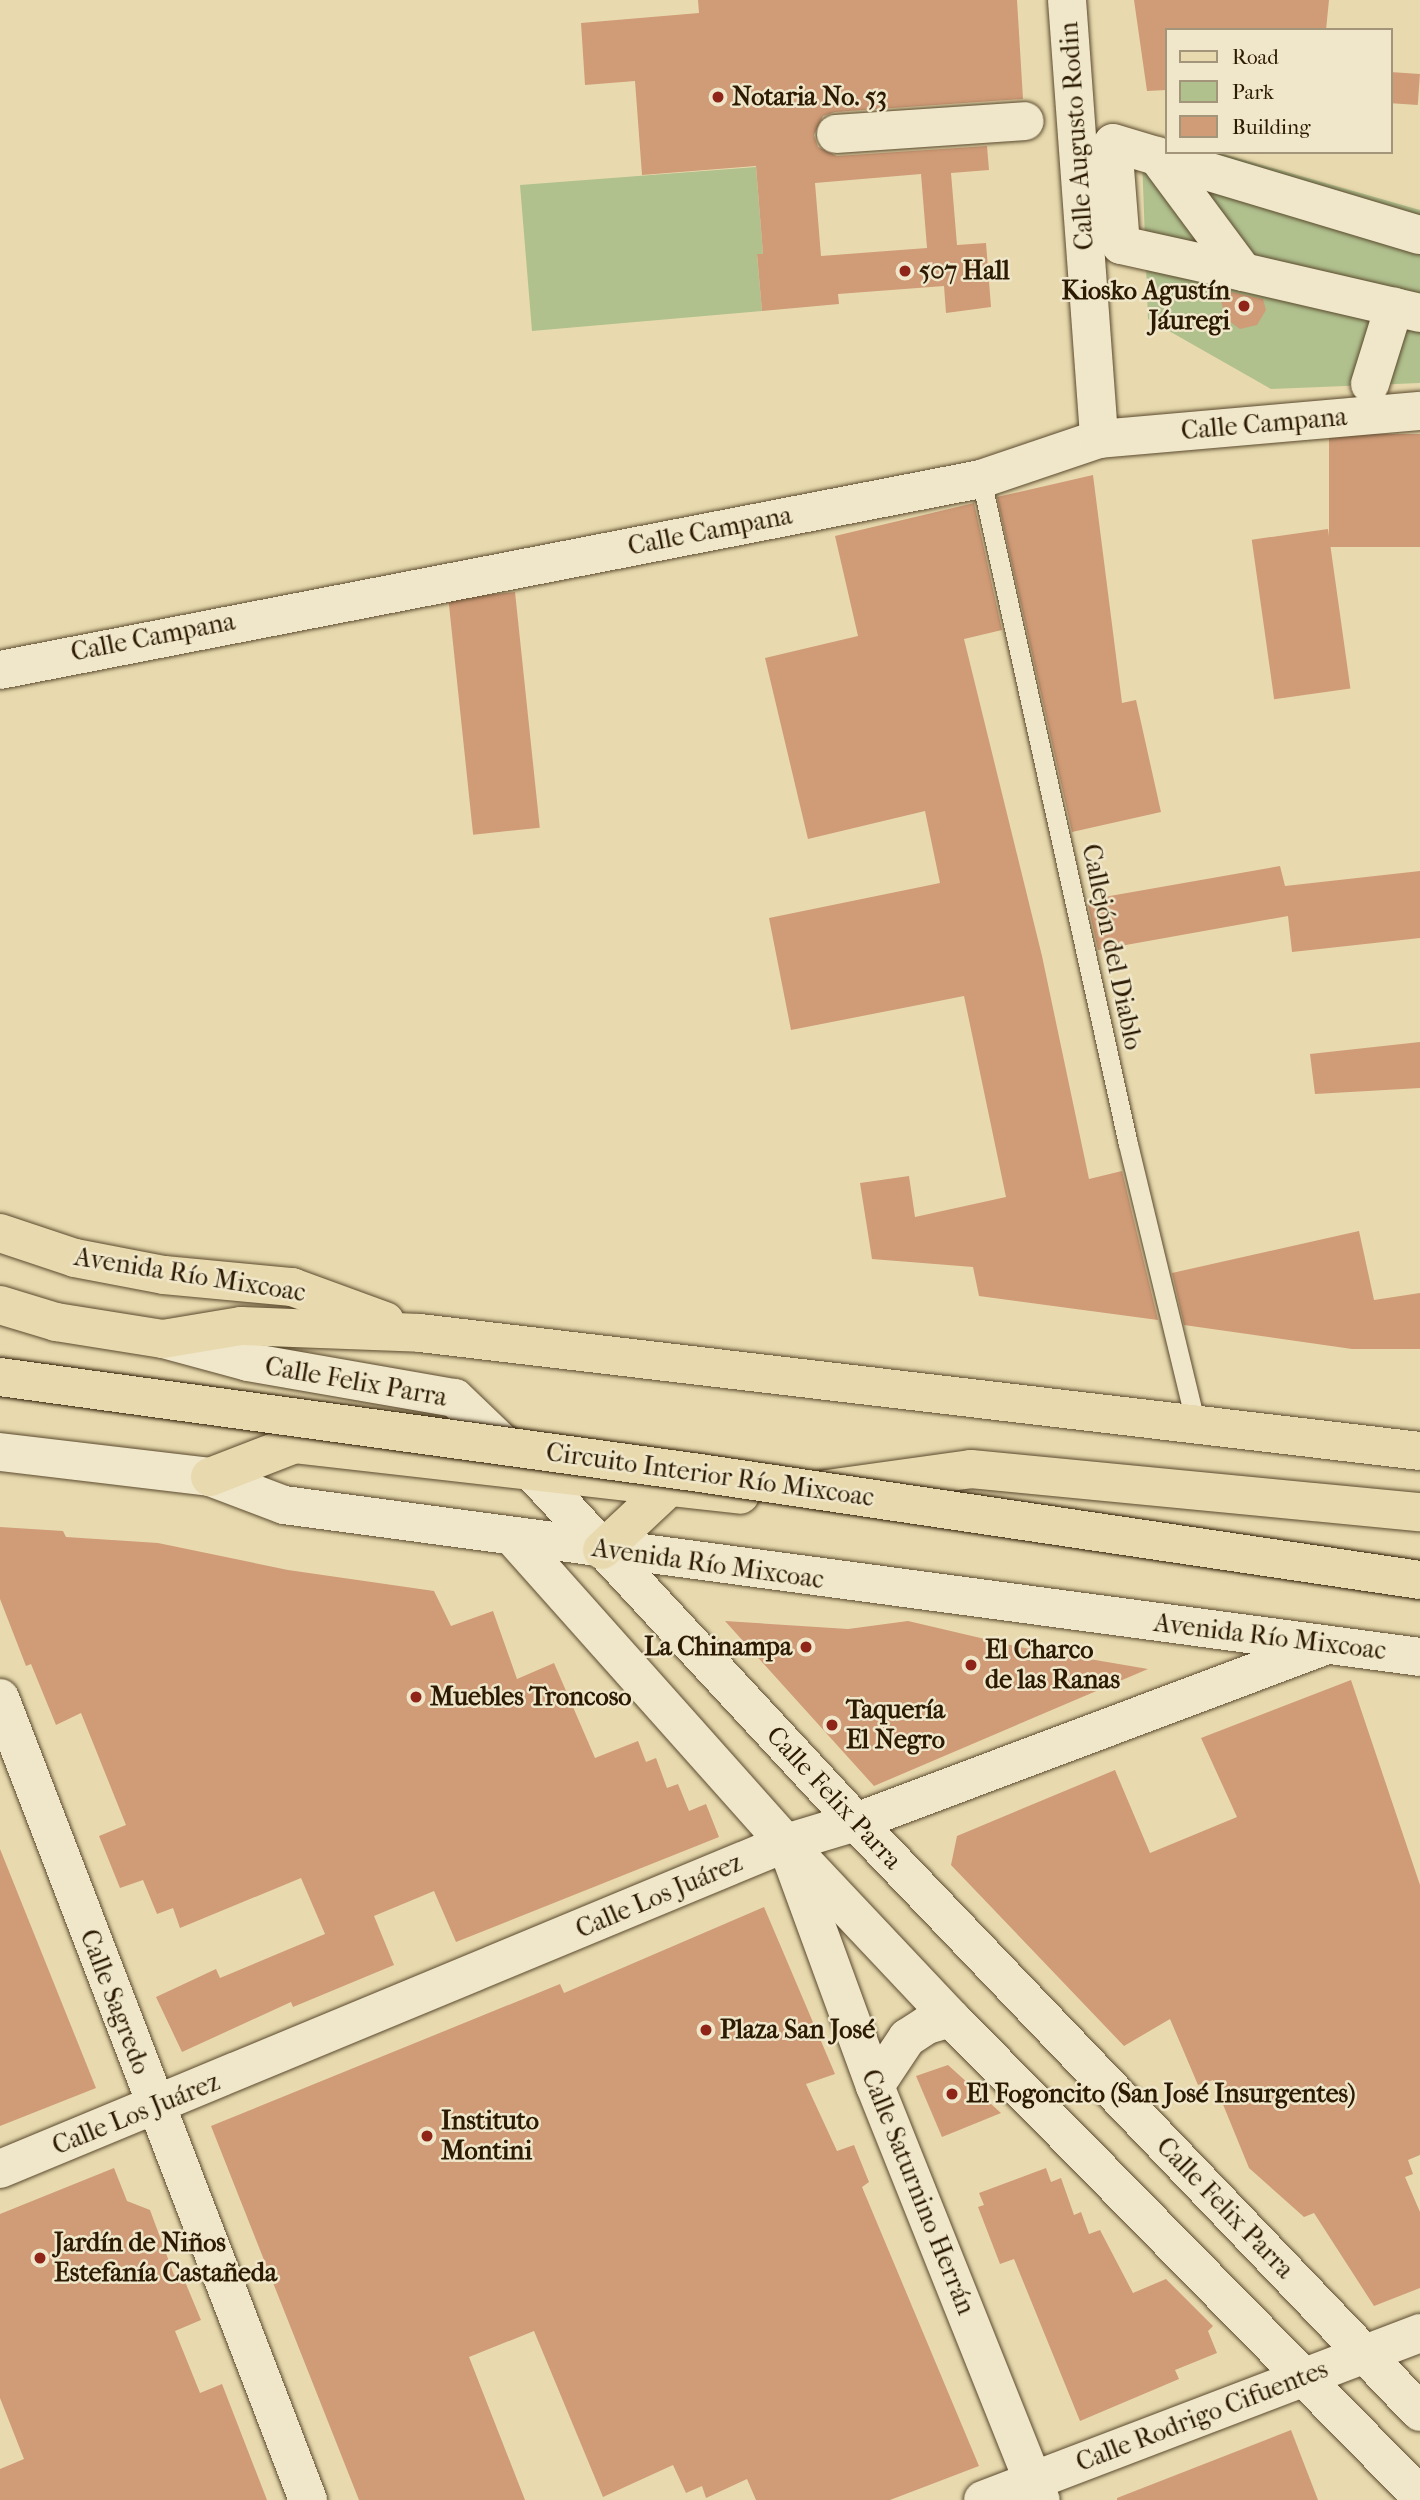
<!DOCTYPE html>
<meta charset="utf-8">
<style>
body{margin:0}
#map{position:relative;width:1420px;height:2500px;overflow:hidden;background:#e8daae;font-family:"IM FELL French Canon",serif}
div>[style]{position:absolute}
.green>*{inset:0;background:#b0c18e}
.building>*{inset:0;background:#d09b77;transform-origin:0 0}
.roads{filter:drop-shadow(0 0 2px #5b4a2e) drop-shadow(0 0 2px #5b4a2e)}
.lane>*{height:19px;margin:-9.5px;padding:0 9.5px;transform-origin:9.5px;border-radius:9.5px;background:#f0e7ca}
.street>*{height:38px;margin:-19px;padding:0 19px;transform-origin:19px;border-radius:19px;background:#f0e7ca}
.secondary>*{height:38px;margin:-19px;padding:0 19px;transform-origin:19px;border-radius:19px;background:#f0e7ca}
.primary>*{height:38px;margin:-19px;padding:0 19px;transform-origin:19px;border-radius:19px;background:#e8daae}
.highway>*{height:38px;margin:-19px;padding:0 19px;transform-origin:19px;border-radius:19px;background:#e8daae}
.bridges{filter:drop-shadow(0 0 2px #2c1a03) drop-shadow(0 0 2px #2c1a03)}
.highway-bridge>*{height:38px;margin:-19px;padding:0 19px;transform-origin:19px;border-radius:19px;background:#e8daae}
.dots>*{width:19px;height:19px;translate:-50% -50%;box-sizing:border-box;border:4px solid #f0e7ca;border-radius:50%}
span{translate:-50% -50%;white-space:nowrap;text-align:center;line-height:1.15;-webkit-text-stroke:5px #f0e7ca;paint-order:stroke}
.poi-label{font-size:26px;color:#2c1a03;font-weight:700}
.left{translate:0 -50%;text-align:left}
.right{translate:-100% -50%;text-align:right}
.street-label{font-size:26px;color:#2c1a03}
.legend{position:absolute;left:1165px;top:28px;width:228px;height:126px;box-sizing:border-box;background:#f0e7ca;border:2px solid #a2957a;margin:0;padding:9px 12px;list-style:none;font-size:21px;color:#2c1a03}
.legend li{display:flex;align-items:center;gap:14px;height:35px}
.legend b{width:35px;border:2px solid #a2957a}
</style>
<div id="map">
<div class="green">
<div style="clip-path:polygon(1141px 132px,1166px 139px,1166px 152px,1216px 152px,1420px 210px,1420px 383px,1271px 389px,1148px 319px)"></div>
<div style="clip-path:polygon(756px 167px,763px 254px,757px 255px,762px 311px,532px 331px,520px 185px)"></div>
</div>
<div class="building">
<div style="clip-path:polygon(evenodd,698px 0,1017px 0,1023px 99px,835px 112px,823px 116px,814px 135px,818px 147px,837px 156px,987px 146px,989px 170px,951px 173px,957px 245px,986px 243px,991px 307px,946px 313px,944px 286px,838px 294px,839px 304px,762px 311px,757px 254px,763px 254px,756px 166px,642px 175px,635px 81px,585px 85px,581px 23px,699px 13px,698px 0,921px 174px,927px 248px,821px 256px,815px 183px,921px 174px)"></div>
<div style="clip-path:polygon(1134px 0,1329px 0,1326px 30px,1166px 30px,1166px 90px,1147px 91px)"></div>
<div style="left:1390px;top:72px;width:30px;height:31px;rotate:4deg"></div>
<div style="clip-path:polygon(1227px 291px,1263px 299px,1266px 310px,1257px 325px,1240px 329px,1226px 319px,1221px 301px)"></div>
<div style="left:1420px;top:434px;width:113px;height:91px;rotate:90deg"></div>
<div style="clip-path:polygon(1093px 475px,1122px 703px,1136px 700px,1161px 812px,1072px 832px,997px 497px)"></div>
<div style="clip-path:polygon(974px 503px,1002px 630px,964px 639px,1042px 956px,1089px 1179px,1122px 1171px,1158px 1320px,979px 1296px,973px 1267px,872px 1259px,860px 1183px,909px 1176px,915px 1217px,1006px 1197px,964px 996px,791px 1030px,769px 918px,940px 883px,925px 811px,808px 839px,765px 658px,858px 636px,835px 536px)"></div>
<div style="left:1328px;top:529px;width:161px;height:77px;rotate:82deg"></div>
<div style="left:515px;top:592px;width:237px;height:67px;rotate:84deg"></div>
<div style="clip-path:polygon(1280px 866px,1285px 886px,1420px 871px,1420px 938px,1292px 952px,1288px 916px,1098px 950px,1087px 900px)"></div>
<div style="clip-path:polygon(1420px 1042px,1420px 1088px,1315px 1094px,1310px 1054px)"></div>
<div style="clip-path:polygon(1359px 1231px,1374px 1300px,1420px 1293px,1420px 1349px,1352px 1349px,1184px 1325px,1172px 1273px)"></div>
<div style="clip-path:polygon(0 1527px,63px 1531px,66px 1537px,158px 1543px,288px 1570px,434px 1591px,451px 1626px,493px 1611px,517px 1679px,554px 1663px,595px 1758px,638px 1741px,646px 1762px,656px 1758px,667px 1788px,678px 1784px,689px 1811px,706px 1804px,719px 1837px,456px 1942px,434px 1891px,374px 1916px,394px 1965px,293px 2007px,291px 2002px,182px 2052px,156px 1997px,216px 1969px,220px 1978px,325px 1934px,301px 1878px,180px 1928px,173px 1908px,157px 1914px,143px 1880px,120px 1888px,99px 1836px,126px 1825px,81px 1713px,56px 1725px,31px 1664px,26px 1666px,0 1599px)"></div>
<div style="clip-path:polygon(725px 1621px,848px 1629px,908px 1621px,1019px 1647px,1148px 1669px,874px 1786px)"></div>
<div style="clip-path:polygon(1351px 1680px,1420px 1885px,1420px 2155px,1408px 2160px,1413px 2174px,1405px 2177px,1420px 2212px,1420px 2288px,1374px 2306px,1314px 2213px,1304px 2217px,1249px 2168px,1213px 2080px,1198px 2085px,1170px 2019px,1124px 2046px,951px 1865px,957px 1836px,1115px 1770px,1150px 1853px,1237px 1817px,1201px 1738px)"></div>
<div style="clip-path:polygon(0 1849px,96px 2088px,0 2126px)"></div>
<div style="clip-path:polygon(764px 1907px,835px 2074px,806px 2084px,837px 2151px,854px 2145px,869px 2182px,862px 2187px,979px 2466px,890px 2500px,756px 2500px,747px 2479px,706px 2498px,702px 2486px,686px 2493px,673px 2465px,603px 2497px,534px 2331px,469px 2357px,525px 2500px,359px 2500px,211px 2126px,560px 1984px,564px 1993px)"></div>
<div style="clip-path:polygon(948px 2065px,1001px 2113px,942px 2137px,916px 2076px)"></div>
<div style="clip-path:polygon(114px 2168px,127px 2201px,150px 2210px,174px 2275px,181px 2272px,201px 2320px,175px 2331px,200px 2393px,222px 2384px,267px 2500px,0 2500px,0 2469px,24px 2459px,0 2398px,0 2214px)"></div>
<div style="clip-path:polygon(1046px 2168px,1051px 2182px,1061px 2178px,1074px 2215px,1081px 2212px,1089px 2234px,1100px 2230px,1133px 2293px,1166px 2279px,1213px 2326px,1208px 2331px,1217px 2353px,1175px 2370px,1179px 2379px,1080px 2421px,1014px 2259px,1000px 2264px,978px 2207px,984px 2205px,979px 2193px)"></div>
<div style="clip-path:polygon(1291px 2430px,1318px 2500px,1117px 2500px,1117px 2498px)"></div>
</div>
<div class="roads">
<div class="lane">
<div style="left:981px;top:479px;width:681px;rotate:77.54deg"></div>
<div style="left:1128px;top:1144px;width:289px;rotate:76.4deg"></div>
</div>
<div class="street">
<div style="left:1067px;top:0;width:440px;rotate:85.8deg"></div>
<div style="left:836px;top:134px;width:189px;rotate:-3.9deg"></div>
<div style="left:1157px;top:156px;width:144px;rotate:53.4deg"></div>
<div style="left:1243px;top:272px;width:182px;rotate:13deg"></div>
<div style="left:1243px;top:272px;width:125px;rotate:-167.5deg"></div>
<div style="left:1121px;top:245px;width:102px;rotate:-94.5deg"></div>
<div style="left:1113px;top:143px;width:320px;rotate:16.7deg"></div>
<div style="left:1370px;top:384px;width:81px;rotate:-72.7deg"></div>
<div style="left:0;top:670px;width:999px;rotate:-11.02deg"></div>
<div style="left:981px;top:479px;width:125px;rotate:-18.7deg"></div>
<div style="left:1099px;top:439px;width:322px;rotate:-5deg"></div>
<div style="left:0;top:1698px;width:859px;rotate:68.99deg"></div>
<div style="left:786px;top:1843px;width:259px;rotate:69.9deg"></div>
<div style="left:875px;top:2086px;width:446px;rotate:68.2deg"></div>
<div style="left:0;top:2169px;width:851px;rotate:-22.53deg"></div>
<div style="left:786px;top:1843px;width:73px;rotate:-16.7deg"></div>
<div style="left:856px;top:1822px;width:503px;rotate:-20.6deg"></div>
<div style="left:983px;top:2500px;width:468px;rotate:-20.9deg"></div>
</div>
<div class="secondary">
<div style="left:163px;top:1339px;width:88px;rotate:15.1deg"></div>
<div style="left:248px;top:1362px;width:210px;rotate:9.9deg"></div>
<div style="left:455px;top:1398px;width:108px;rotate:43.9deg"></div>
<div style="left:533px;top:1473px;width:476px;rotate:47.2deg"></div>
<div style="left:856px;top:1822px;width:816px;rotate:46.29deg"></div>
<div style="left:0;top:1452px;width:211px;rotate:6.8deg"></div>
<div style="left:210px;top:1477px;width:79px;rotate:20.7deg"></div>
<div style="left:284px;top:1505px;width:1146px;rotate:7.62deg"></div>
<div style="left:513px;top:1537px;width:410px;rotate:48.3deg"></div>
<div style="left:786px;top:1843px;width:241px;rotate:46.7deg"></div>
<div style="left:951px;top:2018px;width:670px;rotate:45.54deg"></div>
<div style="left:875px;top:2086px;width:58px;rotate:-56.3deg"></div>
<div style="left:907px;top:2038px;width:24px;rotate:-33deg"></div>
<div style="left:927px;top:2025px;width:25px;rotate:-16deg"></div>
</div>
<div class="primary">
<div style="left:0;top:1233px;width:79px;rotate:18.4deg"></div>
<div style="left:75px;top:1258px;width:91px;rotate:10.8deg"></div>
<div style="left:164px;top:1275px;width:129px;rotate:5.4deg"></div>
<div style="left:292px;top:1287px;width:99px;rotate:20.1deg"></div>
<div style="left:0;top:1305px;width:59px;rotate:16.9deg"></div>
<div style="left:56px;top:1322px;width:108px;rotate:9deg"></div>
<div style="left:163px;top:1339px;width:79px;rotate:-9.5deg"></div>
<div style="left:241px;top:1326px;width:179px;rotate:2.2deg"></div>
<div style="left:420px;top:1333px;width:1007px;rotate:6.73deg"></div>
</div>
<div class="highway">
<div style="left:210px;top:1477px;width:91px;rotate:-21.2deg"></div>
<div style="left:295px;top:1444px;width:448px;rotate:6.5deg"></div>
<div style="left:827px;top:1489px;width:145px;rotate:-7.9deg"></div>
<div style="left:971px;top:1469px;width:451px;rotate:5.5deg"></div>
<div style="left:602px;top:1550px;width:89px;rotate:-43.2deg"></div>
</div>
</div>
<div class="bridges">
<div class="highway-bridge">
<div style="left:0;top:1377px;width:699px;rotate:7.81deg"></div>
<div style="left:693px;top:1472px;width:735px;rotate:8.45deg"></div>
</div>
</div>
<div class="dots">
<div style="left:718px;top:97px;background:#8f2418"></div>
<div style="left:905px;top:271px;background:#8f2418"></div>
<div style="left:1244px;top:306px;background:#8f2418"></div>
<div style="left:806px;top:1647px;background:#8f2418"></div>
<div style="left:971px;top:1665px;background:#8f2418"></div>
<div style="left:416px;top:1697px;background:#8f2418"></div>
<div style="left:832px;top:1725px;background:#8f2418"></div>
<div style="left:706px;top:2030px;background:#8f2418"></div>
<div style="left:952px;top:2094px;background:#8f2418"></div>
<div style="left:427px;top:2136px;background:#8f2418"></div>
<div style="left:40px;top:2258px;background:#8f2418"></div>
</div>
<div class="poi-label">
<span class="left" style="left:732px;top:97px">Notaria No. 53</span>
<span class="left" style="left:919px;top:271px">507 Hall</span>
<span class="right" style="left:1230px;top:306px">Kiosko Agustín<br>Jáuregi</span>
<span class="right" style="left:792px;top:1647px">La Chinampa</span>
<span class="left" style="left:985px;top:1665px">El Charco<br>de las Ranas</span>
<span class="left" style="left:430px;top:1697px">Muebles Troncoso</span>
<span class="left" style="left:846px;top:1725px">Taquería<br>El Negro</span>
<span class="left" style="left:720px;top:2030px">Plaza San José</span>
<span class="left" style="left:966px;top:2094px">El Fogoncito (San José Insurgentes)</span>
<span class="left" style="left:441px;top:2136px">Instituto<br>Montini</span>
<span class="left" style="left:54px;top:2258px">Jardín de Niños<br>Estefanía Castañeda</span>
</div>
<div class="street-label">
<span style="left:1077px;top:136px;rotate:-94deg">Calle Augusto Rodin</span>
<span style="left:1264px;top:424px;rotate:-5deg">Calle Campana</span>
<span style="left:710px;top:531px;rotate:-11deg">Calle Campana</span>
<span style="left:153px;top:637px;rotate:-11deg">Calle Campana</span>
<span style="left:1112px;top:947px;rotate:78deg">Callejón del Diablo</span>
<span style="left:190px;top:1275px;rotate:9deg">Avenida Río Mixcoac</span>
<span style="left:356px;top:1382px;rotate:10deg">Calle Felix Parra</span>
<span style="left:710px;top:1475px;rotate:8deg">Circuito Interior Río Mixcoac</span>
<span style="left:708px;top:1564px;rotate:8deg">Avenida Río Mixcoac</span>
<span style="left:1270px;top:1637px;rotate:7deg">Avenida Río Mixcoac</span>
<span style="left:834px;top:1798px;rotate:47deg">Calle Felix Parra</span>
<span style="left:659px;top:1896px;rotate:-23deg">Calle Los Juárez</span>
<span style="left:115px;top:2002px;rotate:69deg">Calle Sagredo</span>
<span style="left:136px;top:2114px;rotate:-22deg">Calle Los Juárez</span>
<span style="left:918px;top:2192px;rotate:68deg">Calle Saturnino Herrán</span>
<span style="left:1225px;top:2208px;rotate:46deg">Calle Felix Parra</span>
<span style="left:1202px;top:2416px;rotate:-21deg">Calle Rodrigo Cifuentes</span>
</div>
<ul class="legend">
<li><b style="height:9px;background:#e8daae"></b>Road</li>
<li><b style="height:19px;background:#b0c18e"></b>Park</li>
<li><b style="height:19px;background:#d09b77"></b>Building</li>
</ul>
</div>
